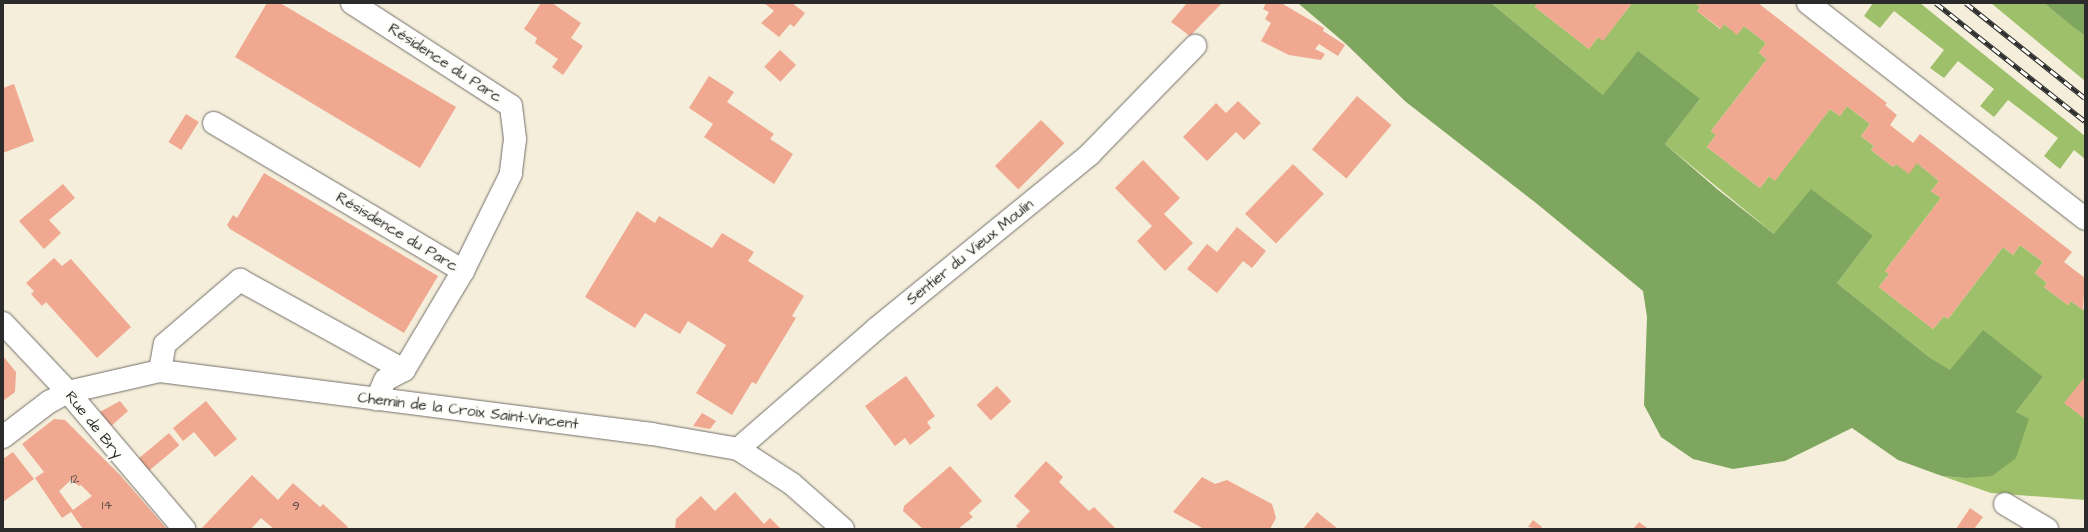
<!DOCTYPE html>
<meta charset="utf-8">
<style>
body{margin:0}
#map{position:relative;width:2088px;height:532px;overflow:hidden;background:#f5eedb;font-family:"Architects Daughter",sans-serif}
div>[style]{position:absolute}
.green>*{inset:0;background:#9ec06a}
.forest>*{inset:0;background:#7ea65e}
.building>*{inset:0;background:#f0a891;transform-origin:0 0}
.roads{filter:drop-shadow(0 0 1px #726f69) drop-shadow(0 0 1px #726f69)}
.minor>*{height:22px;margin:-11px;padding:0 11px;transform-origin:11px;border-radius:11px;background:#fff}
.rail>*{height:4.5px;margin-top:-2.25px;transform-origin:0;background:repeating-linear-gradient(90deg,#fdfcf7 0 9px,#2b2b2b 0 18px);box-sizing:border-box;border-block:1px solid #2b2b2b}
span{translate:-50% -50%;white-space:nowrap;text-align:center;line-height:1.15;-webkit-text-stroke:4px #fdfcf7;paint-order:stroke}
.number-label{font-size:13px;color:#5c4a44}
.number-label span{-webkit-text-stroke-width:0}
.street-label{font-size:15px;color:#2b2b2b}
.frame{position:absolute;inset:0;border:4px solid #2b2b2b;pointer-events:none}
</style>
<div id="map">
<div class="green">
<div style="clip-path:polygon(1491px 3px,1538px 3px,1535px 7px,1589px 49px,1598px 37px,1603px 40px,1632px 3px,1696px 3px,1700px 7px,1697px 11px,1720px 29px,1724px 24px,1737px 34px,1744px 26px,1766px 43px,1759px 53px,1767px 59px,1711px 131px,1716px 135px,1707px 147px,1760px 188px,1769px 176px,1775px 180px,1830px 109px,1840px 116px,1847px 106px,1870px 124px,1861px 136px,1874px 146px,1871px 150px,1893px 167px,1896px 164px,1917px 163px,1939px 181px,1931px 191px,1941px 198px,1885px 271px,1889px 274px,1879px 287px,1933px 329px,1944px 316px,1948px 319px,2003px 247px,2013px 255px,2020px 245px,2043px 262px,2035px 273px,2047px 283px,2044px 287px,2068px 305px,2071px 301px,2083px 310px,2085px 308px,2085px 377px,2065px 403px,2085px 419px,2085px 500px,1991px 493px,1942px 476px,1965px 478px,2043px 377px,1951px 371px,1929px 357px,1837px 283px,1873px 236px,1774px 234px,1665px 144px,1700px 99px,1603px 95px)"></div>
<div style="clip-path:polygon(1873px 3px,1920px 3px,2085px 136px,2085px 159px,2074px 150px,2060px 169px,2044px 156px,2058px 138px,2008px 100px,1994px 117px,1980px 106px,1994px 89px,1958px 61px,1944px 78px,1930px 68px,1944px 50px,1894px 11px,1880px 28px,1864px 16px)"></div>
<div style="clip-path:polygon(1991px 3px,2044px 3px,2085px 36px,2085px 81px)"></div>
</div>
<div class="forest">
<div style="clip-path:polygon(1298px 3px,1491px 3px,1603px 95px,1638px 51px,1700px 99px,1665px 144px,1717px 189px,1774px 234px,1811px 189px,1873px 236px,1837px 283px,1929px 357px,1950px 370px,1983px 330px,2043px 377px,2016px 412px,2029px 419px,2016px 458px,1992px 476px,1965px 478px,1942px 476px,1898px 460px,1852px 428px,1785px 461px,1733px 469px,1693px 459px,1661px 437px,1644px 405px,1647px 317px,1643px 291px,1536px 203px,1406px 102px,1346px 44px)"></div>
<div style="clip-path:polygon(2044px 3px,2085px 3px,2085px 36px,2072px 26px)"></div>
</div>
<div class="building">
<div style="clip-path:polygon(267px 3px,280px 3px,456px 107px,420px 168px,235px 57px)"></div>
<div style="clip-path:polygon(541px 3px,552px 3px,581px 23px,571px 38px,583px 46px,563px 75px,552px 67px,558px 59px,535px 43px,537px 38px,524px 29px)"></div>
<div style="clip-path:polygon(764px 3px,792px 3px,805px 13px,794px 27px,790px 24px,779px 37px,761px 23px,774px 11px)"></div>
<div style="clip-path:polygon(1187px 3px,1219px 3px,1221px 4px,1190px 36px,1171px 22px)"></div>
<div style="clip-path:polygon(1266px 3px,1281px 3px,1324px 28px,1323px 31px,1345px 45px,1338px 56px,1319px 44px,1315px 49px,1325px 54px,1321px 60px,1289px 55px,1261px 41px,1271px 23px,1265px 19px,1269px 12px,1263px 9px)"></div>
<div style="clip-path:polygon(1538px 3px,1632px 3px,1603px 41px,1598px 37px,1589px 49px,1535px 7px)"></div>
<div style="clip-path:polygon(1696px 3px,1758px 3px,1887px 103px,1885px 105px,1897px 115px,1890px 125px,1913px 143px,1920px 134px,2072px 252px,2064px 262px,2085px 278px,2083px 310px,2071px 301px,2068px 305px,2044px 287px,2047px 283px,2035px 273px,2043px 262px,2020px 245px,2013px 255px,2003px 247px,1948px 319px,1944px 316px,1933px 329px,1879px 287px,1889px 274px,1885px 271px,1941px 198px,1931px 191px,1939px 181px,1917px 163px,1909px 174px,1896px 164px,1893px 167px,1871px 150px,1874px 146px,1861px 136px,1870px 124px,1847px 106px,1840px 116px,1830px 109px,1775px 181px,1769px 176px,1760px 188px,1707px 147px,1716px 135px,1711px 131px,1767px 59px,1759px 53px,1766px 43px,1744px 26px,1737px 35px,1724px 24px,1721px 29px,1697px 11px,1700px 7px)"></div>
<div style="left:780px;top:50px;width:22px;height:23px;rotate:43deg"></div>
<div style="clip-path:polygon(709px 76px,734px 92px,727px 102px,774px 134px,770px 139px,793px 154px,774px 184px,704px 137px,713px 124px,689px 108px)"></div>
<div style="clip-path:polygon(14px 84px,34px 141px,3px 153px,3px 88px)"></div>
<div style="left:1357px;top:96px;width:45px;height:70px;rotate:40deg"></div>
<div style="clip-path:polygon(1238px 101px,1261px 123px,1244px 140px,1236px 132px,1207px 161px,1183px 137px,1216px 103px,1226px 113px)"></div>
<div style="left:186px;top:114px;width:15px;height:33px;rotate:32deg"></div>
<div style="left:1041px;top:120px;width:33px;height:65px;rotate:45deg"></div>
<div style="clip-path:polygon(1143px 160px,1180px 198px,1164px 214px,1193px 243px,1165px 271px,1137px 241px,1152px 226px,1115px 188px)"></div>
<div style="left:1293px;top:164px;width:43px;height:69px;rotate:44deg"></div>
<div style="clip-path:polygon(264px 173px,438px 276px,404px 333px,230px 229px,227px 225px,233px 215px,237px 218px)"></div>
<div style="clip-path:polygon(63px 184px,75px 198px,49px 220px,61px 233px,44px 249px,19px 221px)"></div>
<div style="clip-path:polygon(637px 211px,655px 223px,659px 216px,712px 248px,722px 233px,754px 252px,748px 261px,804px 296px,792px 316px,796px 318px,756px 384px,752px 382px,732px 415px,696px 393px,726px 345px,688px 321px,680px 334px,645px 313px,635px 328px,585px 297px)"></div>
<div style="clip-path:polygon(1237px 227px,1266px 251px,1252px 268px,1243px 261px,1217px 293px,1187px 269px,1207px 244px,1217px 252px)"></div>
<div style="clip-path:polygon(54px 258px,62px 266px,71px 259px,131px 327px,97px 358px,46px 302px,42px 306px,31px 294px,34px 291px,26px 283px)"></div>
<div style="clip-path:polygon(3px 356px,16px 372px,15px 392px,3px 401px)"></div>
<div style="clip-path:polygon(906px 376px,935px 416px,927px 422px,931px 428px,910px 445px,905px 438px,895px 446px,865px 406px)"></div>
<div style="clip-path:polygon(2085px 377px,2085px 419px,2064px 403px)"></div>
<div style="left:997px;top:386px;width:21px;height:28px;rotate:47deg"></div>
<div style="clip-path:polygon(120px 401px,128px 411px,110px 427px,103px 420px,100px 412px)"></div>
<div style="clip-path:polygon(206px 401px,237px 439px,215px 457px,194px 432px,183px 441px,173px 428px)"></div>
<div style="clip-path:polygon(702px 413px,716px 421px,710px 429px,693px 426px)"></div>
<div style="clip-path:polygon(evenodd,54px 419px,65px 420px,120px 475px,167px 529px,83px 529px,71px 512px,62px 518px,35px 478px,44px 472px,22px 444px,54px 419px,71px 480px,79px 486px,81px 485px,92px 496px,73px 510px,59px 491px,71px 480px)"></div>
<div style="left:169px;top:433px;width:16px;height:40px;rotate:50deg"></div>
<div style="clip-path:polygon(13px 452px,34px 479px,3px 502px,3px 459px)"></div>
<div style="clip-path:polygon(1046px 461px,1063px 477px,1059px 482px,1063px 486px,1089px 511px,1094px 507px,1116px 529px,1019px 529px,1016px 526px,1030px 511px,1014px 496px)"></div>
<div style="clip-path:polygon(950px 466px,982px 501px,969px 513px,973px 517px,958px 529px,923px 529px,903px 511px,904px 506px)"></div>
<div style="clip-path:polygon(252px 475px,278px 500px,293px 483px,320px 507px,323px 504px,348px 527px,346px 529px,274px 529px,261px 518px,251px 529px,201px 529px)"></div>
<div style="clip-path:polygon(1202px 477px,1215px 484px,1227px 480px,1272px 504px,1276px 518px,1270px 529px,1204px 529px,1173px 512px)"></div>
<div style="clip-path:polygon(735px 492px,764px 524px,770px 518px,781px 529px,675px 529px,676px 519px,701px 496px,715px 511px)"></div>
<div style="clip-path:polygon(1970px 508px,1983px 517px,1974px 529px,1956px 529px)"></div>
<div style="clip-path:polygon(1317px 512px,1338px 529px,1303px 529px)"></div>
<div style="clip-path:polygon(1533px 520px,1542px 527px,1541px 529px,1528px 527px)"></div>
<div style="clip-path:polygon(1639px 522px,1647px 528px,1646px 529px,1633px 529px)"></div>
</div>
<div class="roads">
<div class="minor">
<div style="left:352px;top:3px;width:189px;rotate:32.9deg"></div>
<div style="left:511px;top:106px;width:33px;rotate:83deg"></div>
<div style="left:515px;top:139px;width:35px;rotate:97deg"></div>
<div style="left:511px;top:174px;width:108px;rotate:116.3deg"></div>
<div style="left:1808px;top:3px;width:351px;rotate:37.9deg"></div>
<div style="left:214px;top:123px;width:290px;rotate:30.7deg"></div>
<div style="left:463px;top:271px;width:115px;rotate:120.8deg"></div>
<div style="left:404px;top:370px;width:21px;rotate:152deg"></div>
<div style="left:385px;top:380px;width:21px;rotate:113deg"></div>
<div style="left:3px;top:323px;width:95px;rotate:46.7deg"></div>
<div style="left:68px;top:392px;width:180px;rotate:49.7deg"></div>
<div style="left:160px;top:371px;width:27px;rotate:-80deg"></div>
<div style="left:165px;top:344px;width:99px;rotate:-40.5deg"></div>
<div style="left:240px;top:280px;width:187px;rotate:28.8deg"></div>
<div style="left:3px;top:437px;width:58px;rotate:-37.3deg"></div>
<div style="left:49px;top:402px;width:21px;rotate:-28deg"></div>
<div style="left:68px;top:392px;width:94px;rotate:-12.9deg"></div>
<div style="left:160px;top:371px;width:496px;rotate:7.3deg"></div>
<div style="left:652px;top:434px;width:87px;rotate:9.9deg"></div>
<div style="left:738px;top:449px;width:64px;rotate:32.9deg"></div>
<div style="left:792px;top:484px;width:68px;rotate:41.4deg"></div>
<div style="left:738px;top:449px;width:184px;rotate:-41deg"></div>
<div style="left:877px;top:328px;width:275px;rotate:-39.2deg"></div>
<div style="left:1090px;top:154px;width:151px;rotate:-45.8deg"></div>
<div style="left:2005px;top:504px;width:49px;rotate:30.8deg"></div>
</div>
</div>
<div class="rail">
<div style="left:1936px;top:3px;width:190px;rotate:38.4deg"></div>
<div style="left:1966px;top:3px;width:152px;rotate:38.6deg"></div>
</div>
<div class="number-label">
<span style="left:75px;top:479px">12</span>
<span style="left:107px;top:505px">14</span>
<span style="left:296px;top:506px">9</span>
</div>
<div class="street-label">
<span style="left:445px;top:63px;rotate:33deg">Résidence du Parc</span>
<span style="left:397px;top:232px;rotate:31deg">Résisdence du Parc</span>
<span style="left:970px;top:252px;rotate:-39deg">Sentier du Vieux Moulin</span>
<span style="left:468px;top:411px;rotate:7deg">Chemin de la Croix Saint-Vincent</span>
<span style="left:94px;top:425px;rotate:51deg">Rue de Bry</span>
</div>
<div class="frame"></div>
</div>
